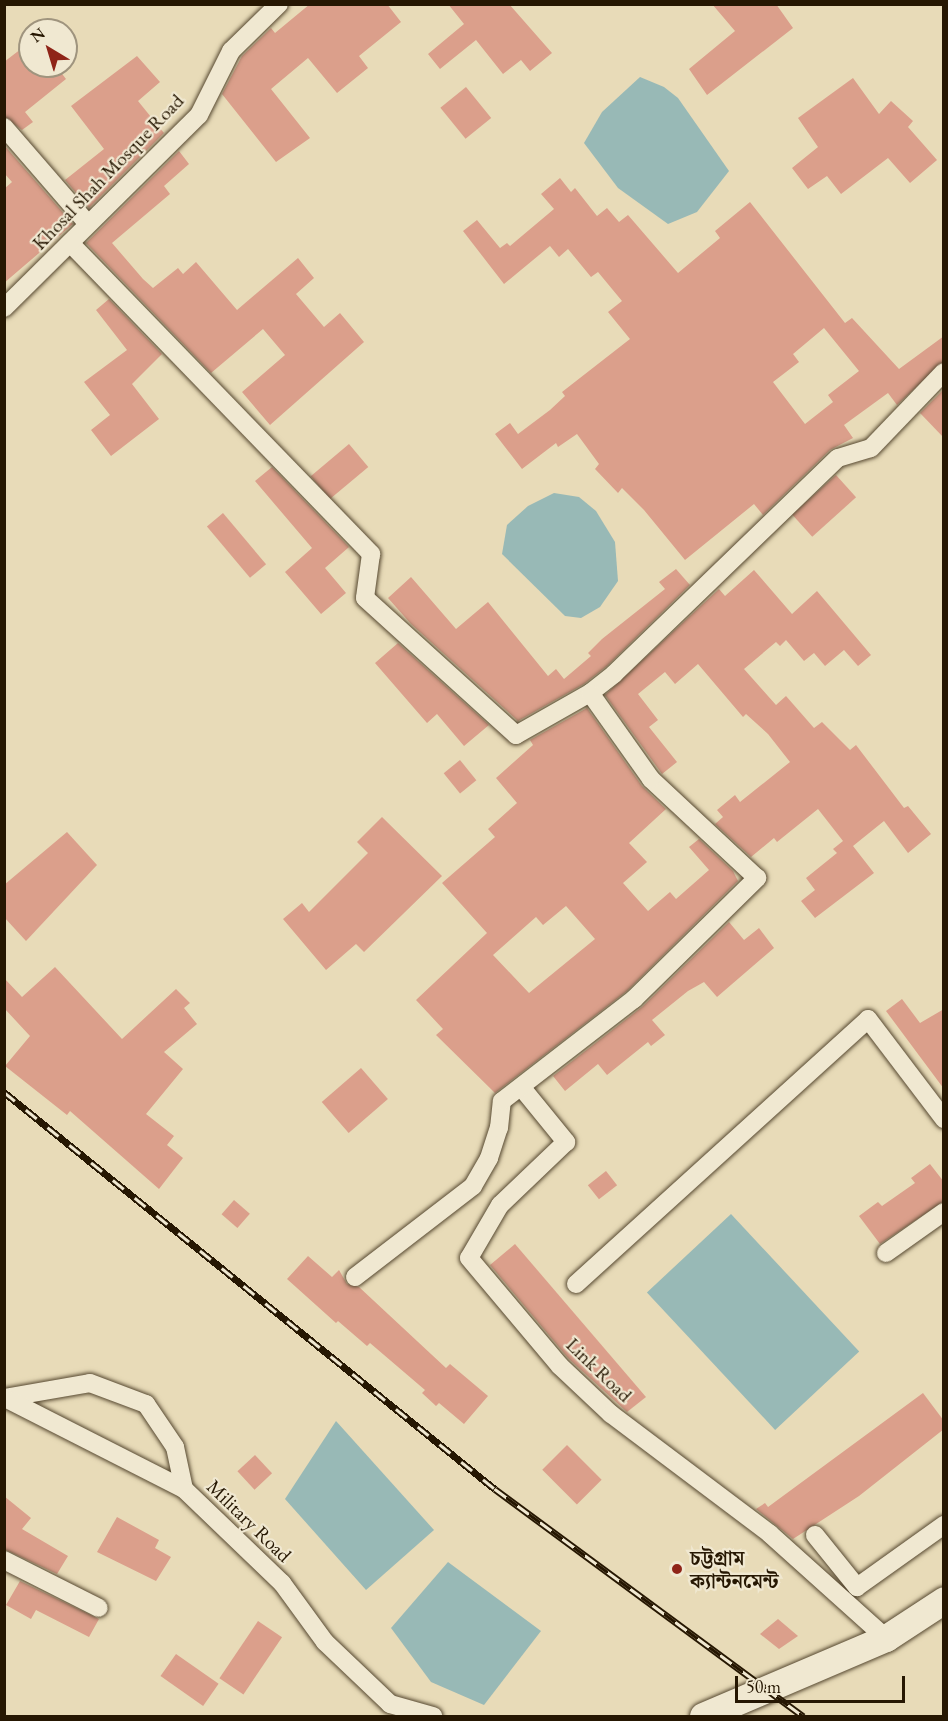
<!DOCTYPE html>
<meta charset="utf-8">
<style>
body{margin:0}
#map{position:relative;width:948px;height:1721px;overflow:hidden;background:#e8dbb8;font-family:"EB Garamond","Noto Serif Bengali",serif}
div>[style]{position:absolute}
.water>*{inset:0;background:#98b9b6;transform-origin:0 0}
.building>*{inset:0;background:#db9f8b;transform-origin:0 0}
.roads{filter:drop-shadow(0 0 2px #564830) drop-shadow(0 0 2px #564830)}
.street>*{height:18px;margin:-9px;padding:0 9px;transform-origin:9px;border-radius:9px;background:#f0e8d1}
.secondary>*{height:27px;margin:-13.5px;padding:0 13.5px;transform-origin:13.5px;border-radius:13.5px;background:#f0e8d1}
.rail>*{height:7px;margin-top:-3.5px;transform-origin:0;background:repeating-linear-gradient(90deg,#f0e8d1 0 14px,#261702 0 28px);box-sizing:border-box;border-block:2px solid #261702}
.dots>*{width:16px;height:16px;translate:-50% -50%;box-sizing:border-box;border:3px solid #f0e8d1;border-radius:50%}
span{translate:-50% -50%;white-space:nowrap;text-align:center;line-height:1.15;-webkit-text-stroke:4.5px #f0e8d1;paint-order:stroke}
.street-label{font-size:20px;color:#261702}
.poi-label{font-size:20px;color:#261702;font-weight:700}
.left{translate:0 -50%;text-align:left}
.frame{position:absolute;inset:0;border:6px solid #261702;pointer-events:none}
.north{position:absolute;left:18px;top:18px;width:60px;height:60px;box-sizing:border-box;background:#f0e8d1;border:2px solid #9f947e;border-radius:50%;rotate:322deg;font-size:16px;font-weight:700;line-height:24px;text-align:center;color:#261702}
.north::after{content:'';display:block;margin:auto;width:21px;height:27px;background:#8f2418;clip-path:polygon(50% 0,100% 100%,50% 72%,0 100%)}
.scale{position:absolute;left:735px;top:1676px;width:170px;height:27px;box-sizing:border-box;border:3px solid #261702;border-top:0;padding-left:8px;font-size:18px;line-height:21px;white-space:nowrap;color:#261702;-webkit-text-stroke:4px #f0e8d1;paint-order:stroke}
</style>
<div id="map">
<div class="water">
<div style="clip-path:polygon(640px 77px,664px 87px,678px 98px,729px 171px,697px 212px,668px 224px,618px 188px,584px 143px,602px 112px)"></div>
<div style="clip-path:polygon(554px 493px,579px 497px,596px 511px,615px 542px,618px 581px,600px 607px,581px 618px,565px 616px,502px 554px,507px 525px,528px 506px)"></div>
<div style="left:731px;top:1214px;width:188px;height:115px;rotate:47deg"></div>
<div style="clip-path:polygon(336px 1421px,434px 1530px,366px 1590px,285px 1499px)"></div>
<div style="clip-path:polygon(448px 1562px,541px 1631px,484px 1705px,431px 1682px,391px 1628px)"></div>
</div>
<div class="building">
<div style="clip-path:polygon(310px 4px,387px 4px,401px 22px,359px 56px,368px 68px,337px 93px,308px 58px,271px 89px,310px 138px,276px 162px,222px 94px,242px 56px,271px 28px,275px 33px)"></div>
<div style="clip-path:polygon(448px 4px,509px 4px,552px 53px,530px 71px,521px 60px,503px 74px,476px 40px,440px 69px,428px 54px,464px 24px)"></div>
<div style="clip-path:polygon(712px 4px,776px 4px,793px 28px,707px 95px,689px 69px,735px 31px)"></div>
<div style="clip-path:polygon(30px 42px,30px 66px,56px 66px,66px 79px,25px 112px,33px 122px,22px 130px,4px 116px,4px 62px)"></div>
<div style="clip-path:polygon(137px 56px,160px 82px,138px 101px,164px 133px,89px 208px,65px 180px,104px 149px,71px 106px)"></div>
<div style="clip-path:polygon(853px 78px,879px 114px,891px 101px,913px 121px,908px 127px,937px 160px,910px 183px,888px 158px,841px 194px,827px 176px,808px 189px,792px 168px,818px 147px,798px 118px)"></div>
<div style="left:466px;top:87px;width:40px;height:33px;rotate:51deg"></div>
<div style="clip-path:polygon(4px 145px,73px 224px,4px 283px,4px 189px,12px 182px,4px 173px)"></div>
<div style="clip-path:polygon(179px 151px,189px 164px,164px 186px,170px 194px,112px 243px,143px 279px,153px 288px,178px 268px,183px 274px,196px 262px,237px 310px,298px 258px,314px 278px,296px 294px,324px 327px,340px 313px,364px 342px,270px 425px,242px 392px,285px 355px,263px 329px,211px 373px,86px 243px)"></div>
<div style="clip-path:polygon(evenodd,560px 178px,571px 192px,575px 188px,597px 216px,607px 208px,619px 222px,628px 215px,678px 273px,720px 238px,715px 231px,750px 202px,845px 323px,852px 318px,899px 369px,944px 336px,944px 361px,897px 405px,888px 393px,844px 425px,853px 438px,830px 450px,763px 515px,754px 504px,685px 560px,644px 510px,622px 488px,618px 493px,595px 469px,599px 464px,577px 434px,558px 447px,556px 443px,522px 469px,495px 434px,510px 423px,518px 434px,550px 410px,565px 396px,562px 392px,630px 339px,608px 312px,622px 301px,598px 272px,591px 277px,568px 249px,559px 257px,550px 246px,504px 284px,463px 231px,477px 220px,500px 248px,507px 243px,510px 246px,554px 209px,541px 194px,560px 178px,824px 328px,859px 371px,828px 395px,833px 402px,805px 424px,773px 382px,799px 362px,793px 354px,824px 328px)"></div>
<div style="clip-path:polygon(109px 299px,162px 354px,132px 384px,159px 419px,111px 456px,91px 430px,110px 415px,84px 382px,127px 350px,96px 310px)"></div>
<div style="clip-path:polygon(944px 389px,944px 438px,920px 413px)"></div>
<div style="left:349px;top:444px;width:30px;height:50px;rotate:50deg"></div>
<div style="clip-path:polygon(272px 467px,349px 547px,325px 568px,346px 593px,321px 614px,285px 572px,312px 548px,255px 481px)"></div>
<div style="left:836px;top:475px;width:30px;height:59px;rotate:48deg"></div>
<div style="left:223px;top:513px;width:67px;height:21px;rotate:50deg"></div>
<div style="clip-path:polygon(676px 569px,690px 585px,607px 666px,584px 684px,518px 721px,411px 624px,388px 598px,411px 577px,456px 629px,488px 602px,548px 676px,556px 669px,564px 679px,591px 656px,588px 653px,602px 639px,665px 589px,659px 582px)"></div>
<div style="clip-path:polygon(754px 570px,792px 614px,817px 591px,871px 655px,858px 666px,844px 650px,825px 666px,814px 653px,804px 661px,786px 640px,780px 646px,776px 642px,744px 669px,776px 705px,786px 696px,814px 728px,822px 722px,850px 750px,856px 745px,904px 808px,908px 806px,931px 834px,908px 853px,884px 821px,853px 846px,874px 873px,815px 918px,801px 901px,815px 890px,806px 878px,837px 853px,833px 849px,843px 841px,818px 809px,777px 842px,774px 838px,751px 857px,715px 824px,723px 817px,717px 810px,735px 795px,740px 802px,790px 762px,768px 734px,746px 714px,743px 717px,698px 664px,675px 684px,665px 672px,638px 694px,658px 720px,649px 727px,677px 762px,662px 774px,605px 695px,719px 589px,725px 596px)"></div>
<div style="clip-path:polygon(398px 643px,489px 725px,464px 746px,437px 714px,427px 723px,375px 663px)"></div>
<div style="clip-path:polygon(evenodd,587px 708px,642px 786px,666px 809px,629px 843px,647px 862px,623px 883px,648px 911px,670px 892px,676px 899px,709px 870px,689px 847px,699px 839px,733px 871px,738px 881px,627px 991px,495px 1093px,436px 1035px,443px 1029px,416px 1000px,487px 933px,442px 883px,495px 837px,488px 829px,517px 803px,496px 778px,533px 745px,530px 740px,587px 708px,566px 906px,595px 939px,529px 993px,493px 955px,536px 917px,543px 925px,566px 906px)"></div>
<div style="left:460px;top:760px;width:26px;height:21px;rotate:51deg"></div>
<div style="clip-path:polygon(382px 817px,442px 876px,364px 952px,356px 944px,326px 970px,283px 919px,302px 903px,309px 912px,368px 853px,357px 842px)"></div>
<div style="clip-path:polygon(67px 832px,97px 865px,26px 941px,4px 917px,4px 885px)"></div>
<div style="clip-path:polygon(729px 922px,744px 940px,759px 928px,774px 948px,717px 997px,704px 982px,688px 991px,652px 1020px,665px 1035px,651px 1046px,648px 1042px,607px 1075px,598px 1064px,565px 1091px,553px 1076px,642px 1007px)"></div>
<div style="clip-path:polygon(55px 967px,122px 1039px,176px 989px,190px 1003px,184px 1008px,197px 1024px,164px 1052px,183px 1069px,146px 1114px,174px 1136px,167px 1145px,183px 1158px,159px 1189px,70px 1111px,67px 1115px,5px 1066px,30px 1036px,4px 1008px,4px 978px,22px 997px)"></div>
<div style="clip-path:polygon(902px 999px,920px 1023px,944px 1009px,944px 1089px,886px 1011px)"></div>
<div style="left:361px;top:1068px;width:41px;height:52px;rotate:49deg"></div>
<div style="clip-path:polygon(930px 1164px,944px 1182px,944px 1201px,880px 1244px,859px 1216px,878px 1202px,882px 1206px,915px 1183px,911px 1178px)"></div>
<div style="left:606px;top:1171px;width:18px;height:23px;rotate:52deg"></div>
<div style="left:234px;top:1200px;width:21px;height:19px;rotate:41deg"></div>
<div style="clip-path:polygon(515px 1244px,646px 1397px,627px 1412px,568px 1358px,490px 1265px)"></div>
<div style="clip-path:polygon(308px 1256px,332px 1277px,339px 1270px,347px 1284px,359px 1287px,446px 1368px,450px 1364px,488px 1396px,464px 1424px,439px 1403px,436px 1406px,422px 1393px,425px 1390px,370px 1343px,367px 1346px,338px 1321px,336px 1323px,287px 1279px)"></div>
<div style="clip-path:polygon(923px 1393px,944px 1421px,944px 1429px,859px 1496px,793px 1539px,756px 1509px,765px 1503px,768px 1507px)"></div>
<div style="left:567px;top:1445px;width:49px;height:35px;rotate:45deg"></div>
<div style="left:255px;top:1455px;width:25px;height:24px;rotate:47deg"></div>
<div style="clip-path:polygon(4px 1496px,31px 1518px,22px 1529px,68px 1556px,57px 1574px,4px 1549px)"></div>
<div style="clip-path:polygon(117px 1517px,159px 1540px,155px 1548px,171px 1557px,156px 1581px,97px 1552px)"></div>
<div style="clip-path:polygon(20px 1581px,99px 1619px,89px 1637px,36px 1610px,31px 1619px,6px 1605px)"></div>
<div style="clip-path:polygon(778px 1619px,798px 1636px,779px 1649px,760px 1634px)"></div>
<div style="left:258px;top:1621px;width:29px;height:69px;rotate:34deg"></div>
<div style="left:176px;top:1654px;width:52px;height:27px;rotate:35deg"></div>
</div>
<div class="roads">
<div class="street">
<div style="left:4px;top:127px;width:128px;rotate:49.1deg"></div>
<div style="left:70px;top:243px;width:433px;rotate:45.9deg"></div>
<div style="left:371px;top:554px;width:44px;rotate:97.8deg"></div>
<div style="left:365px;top:598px;width:204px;rotate:42.2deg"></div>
<div style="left:516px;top:735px;width:85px;rotate:-29.6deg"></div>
<div style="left:590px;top:693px;width:31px;rotate:-38deg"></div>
<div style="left:614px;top:674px;width:311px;rotate:-44deg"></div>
<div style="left:838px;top:458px;width:34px;rotate:-17deg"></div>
<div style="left:871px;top:448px;width:105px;rotate:-46.2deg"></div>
<div style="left:4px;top:308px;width:274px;rotate:-44.7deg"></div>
<div style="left:199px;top:115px;width:72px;rotate:-63.4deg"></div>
<div style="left:231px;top:51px;width:67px;rotate:-44.4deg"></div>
<div style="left:522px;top:1088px;width:70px;rotate:50.8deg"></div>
<div style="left:566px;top:1142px;width:91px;rotate:136.3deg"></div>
<div style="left:500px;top:1205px;width:61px;rotate:120.3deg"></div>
<div style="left:469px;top:1258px;width:141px;rotate:49.9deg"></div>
<div style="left:560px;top:1366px;width:70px;rotate:43.3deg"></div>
<div style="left:611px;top:1414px;width:199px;rotate:37deg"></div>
<div style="left:770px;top:1534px;width:156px;rotate:41.9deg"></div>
<div style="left:886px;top:1253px;width:71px;rotate:-35.3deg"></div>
<div style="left:355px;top:1277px;width:149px;rotate:-37.6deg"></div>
<div style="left:473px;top:1186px;width:32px;rotate:-60deg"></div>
<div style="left:489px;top:1158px;width:32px;rotate:-72deg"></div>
<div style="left:499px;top:1128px;width:27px;rotate:-84deg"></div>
<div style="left:502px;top:1101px;width:167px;rotate:-37.7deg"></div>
<div style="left:634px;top:999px;width:173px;rotate:-44.5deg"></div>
<div style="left:757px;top:878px;width:145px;rotate:-137deg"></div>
<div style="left:651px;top:779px;width:105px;rotate:-125.3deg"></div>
<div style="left:576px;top:1284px;width:394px;rotate:-42.2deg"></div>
<div style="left:868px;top:1019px;width:126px;rotate:52.8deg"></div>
<div style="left:4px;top:1398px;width:87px;rotate:-9.9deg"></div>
<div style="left:90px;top:1383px;width:60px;rotate:20.6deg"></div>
<div style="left:146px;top:1404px;width:52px;rotate:56deg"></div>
<div style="left:175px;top:1447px;width:43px;rotate:77.9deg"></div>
<div style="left:184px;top:1489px;width:136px;rotate:43.8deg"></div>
<div style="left:282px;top:1583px;width:73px;rotate:53.9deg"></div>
<div style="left:325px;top:1642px;width:90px;rotate:43.6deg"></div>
<div style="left:390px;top:1704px;width:45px;rotate:15.6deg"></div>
<div style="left:9px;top:1400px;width:196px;rotate:27deg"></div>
<div style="left:815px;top:1535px;width:67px;rotate:51.1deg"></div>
<div style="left:857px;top:1587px;width:107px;rotate:-35.5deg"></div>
<div style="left:4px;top:1560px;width:106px;rotate:26.8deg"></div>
</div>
<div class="secondary">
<div style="left:703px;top:1716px;width:199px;rotate:-23.1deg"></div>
<div style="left:886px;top:1638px;width:69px;rotate:-33.2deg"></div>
</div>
</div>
<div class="rail">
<div style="left:4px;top:1092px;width:631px;rotate:38.96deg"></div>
<div style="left:495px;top:1489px;width:383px;rotate:36.4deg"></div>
</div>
<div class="dots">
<div style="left:677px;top:1569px;background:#8f2418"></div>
</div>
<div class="street-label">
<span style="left:108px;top:172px;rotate:-46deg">Khosal Shah Mosque Road</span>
<span style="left:599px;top:1370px;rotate:44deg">Link Road</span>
<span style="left:249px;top:1521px;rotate:44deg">Military Road</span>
</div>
<div class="poi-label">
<span class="left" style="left:690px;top:1570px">চট্টগ্রাম<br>ক্যান্টনমেন্ট</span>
</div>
<div class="frame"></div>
<div class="north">N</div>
<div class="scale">50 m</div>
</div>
